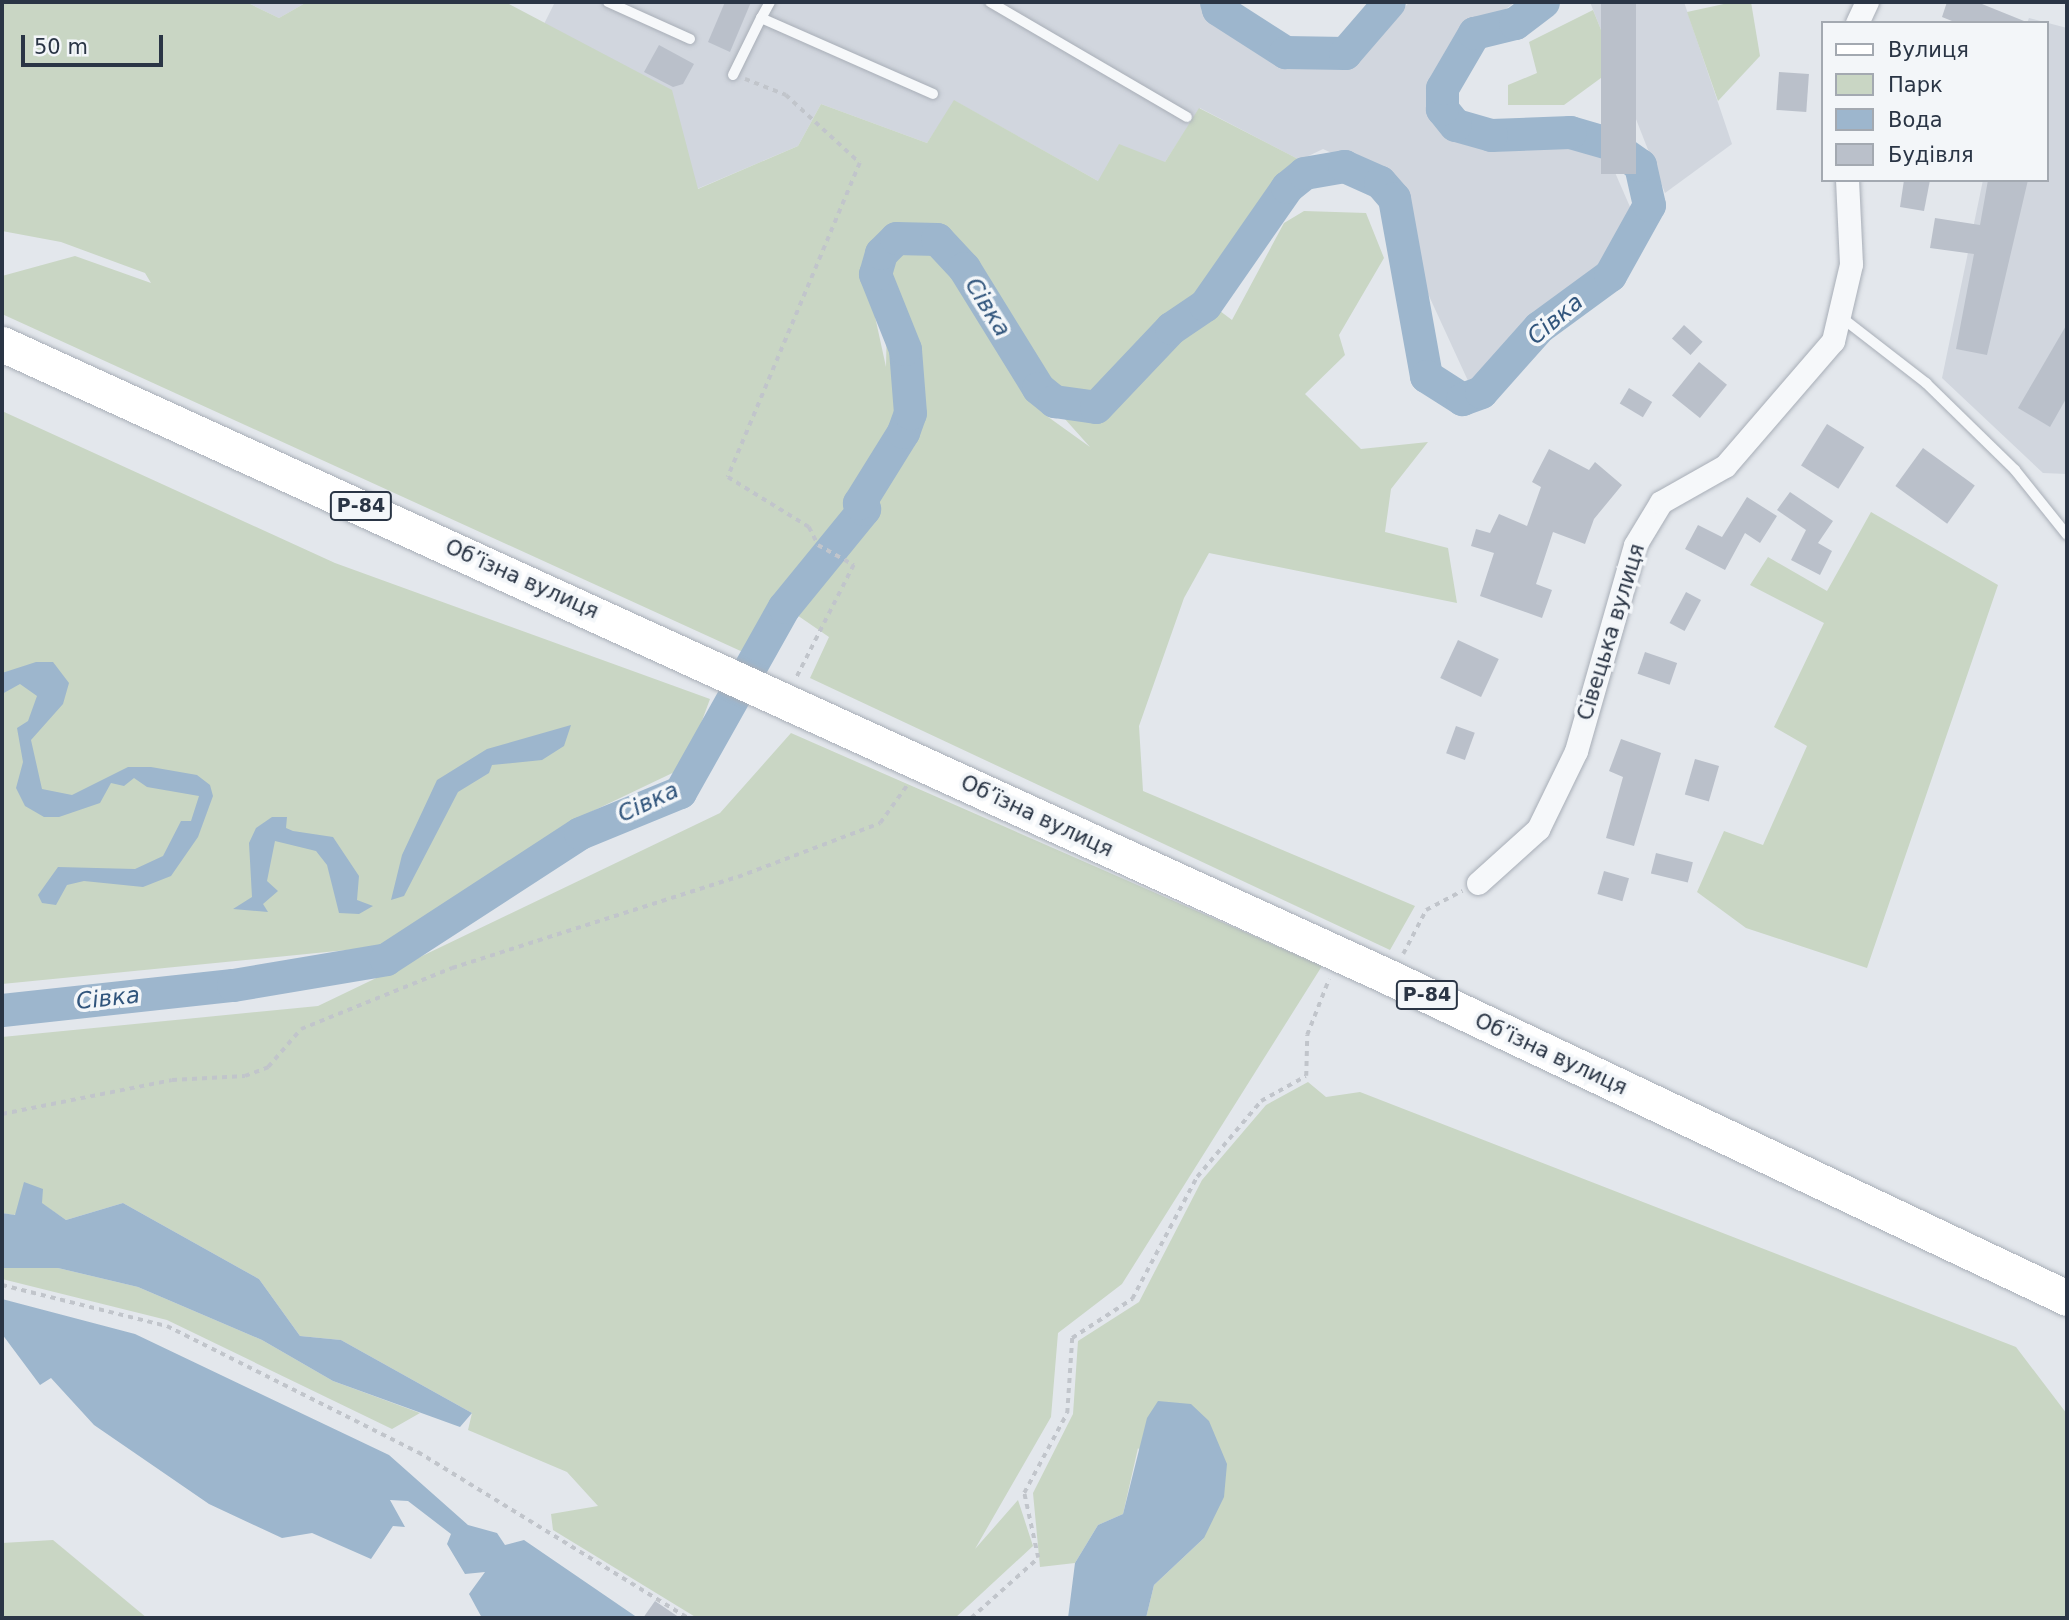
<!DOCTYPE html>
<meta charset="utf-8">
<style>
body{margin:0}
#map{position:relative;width:2069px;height:1620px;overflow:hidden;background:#e3e7ec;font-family:"DejaVu Sans",sans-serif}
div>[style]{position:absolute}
.built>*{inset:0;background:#d1d6de}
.green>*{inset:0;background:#c9d6c4}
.water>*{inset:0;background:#9db6cd}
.river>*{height:33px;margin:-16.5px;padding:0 16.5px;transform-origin:16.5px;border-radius:16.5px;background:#9db6cd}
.building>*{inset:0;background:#bac0ca;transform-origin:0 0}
.path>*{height:3.5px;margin-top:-1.75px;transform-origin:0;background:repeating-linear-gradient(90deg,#c1c5cb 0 5px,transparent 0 10px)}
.roads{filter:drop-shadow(0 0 2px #a8aeb7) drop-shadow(0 0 2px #a8aeb7)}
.lane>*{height:10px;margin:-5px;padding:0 5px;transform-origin:5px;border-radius:5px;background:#f6f8fa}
.street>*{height:23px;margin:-11.5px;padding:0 11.5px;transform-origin:11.5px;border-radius:11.5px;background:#f6f8fa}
.primary>*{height:35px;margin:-17.5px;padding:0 17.5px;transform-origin:17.5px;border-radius:17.5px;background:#fff}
span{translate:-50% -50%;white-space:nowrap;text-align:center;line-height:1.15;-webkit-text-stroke:7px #f3f6f9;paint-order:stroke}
.shield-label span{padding:2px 5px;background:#f3f6f9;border:2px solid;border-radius:5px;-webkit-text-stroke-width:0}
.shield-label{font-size:19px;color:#2a3545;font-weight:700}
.street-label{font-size:21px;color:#2a3545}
.water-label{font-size:23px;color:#31557c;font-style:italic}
.frame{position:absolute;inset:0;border:4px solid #2a3545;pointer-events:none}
.legend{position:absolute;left:1821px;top:21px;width:228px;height:161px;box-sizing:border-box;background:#f3f6f9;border:2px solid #a3a9b1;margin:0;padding:9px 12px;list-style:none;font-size:21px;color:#2a3545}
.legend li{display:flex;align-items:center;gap:14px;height:35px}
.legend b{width:35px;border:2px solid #a3a9b1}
.scale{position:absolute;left:21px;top:35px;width:142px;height:32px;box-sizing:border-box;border:4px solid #2a3545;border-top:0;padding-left:9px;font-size:21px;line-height:24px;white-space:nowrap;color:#2a3545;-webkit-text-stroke:5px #f3f6f9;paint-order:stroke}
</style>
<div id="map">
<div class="built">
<div style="clip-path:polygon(246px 2px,307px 2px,279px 18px)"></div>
<div style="clip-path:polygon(555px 2px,1206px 2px,1282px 58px,1317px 64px,1347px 61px,1410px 2px,1515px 2px,1451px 51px,1437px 81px,1437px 115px,1460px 132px,1495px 143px,1603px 145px,1634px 216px,1604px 266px,1534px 320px,1469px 383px,1412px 259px,1399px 192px,1387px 178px,1323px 149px,1300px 160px,1200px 108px,1165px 162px,1098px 181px,955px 101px,927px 143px,821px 104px,798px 146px,697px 189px,544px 24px)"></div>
<div style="clip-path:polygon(1590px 2px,1684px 2px,1732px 144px,1665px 193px)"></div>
<div style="clip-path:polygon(2029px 18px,2067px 28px,2067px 474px,2043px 473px,1942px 378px,1983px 180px,2046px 180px,2046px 23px,2027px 23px)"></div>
</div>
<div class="green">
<div style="clip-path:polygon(2px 2px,246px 2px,279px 18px,307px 2px,505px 2px,672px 90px,698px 189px,798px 146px,821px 104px,927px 143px,954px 100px,1098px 181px,1119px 144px,1165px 162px,1199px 108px,1300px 160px,1200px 296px,1094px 397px,1056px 388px,947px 233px,893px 226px,866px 275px,886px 367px,888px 276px,900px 251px,932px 248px,1044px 414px,1090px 447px,1064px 418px,1095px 414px,1177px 334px,1216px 308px,1232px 320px,1284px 223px,1304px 211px,1366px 213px,1384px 258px,1339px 335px,1345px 355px,1305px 394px,1361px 449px,1428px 442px,1391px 489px,1385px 532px,1448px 548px,1457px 603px,1209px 553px,1184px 598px,1139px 726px,1143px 791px,1415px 906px,1390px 950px,810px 678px,829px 637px,794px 613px,848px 545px,834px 532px,777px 599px,745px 653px,2px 314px,2px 276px,75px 256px,151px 283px,145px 273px,61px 242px,2px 231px)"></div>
<div style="clip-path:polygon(1733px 2px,1751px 2px,1760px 56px,1718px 101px,1687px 12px)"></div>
<div style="clip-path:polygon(1593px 10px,1616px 67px,1564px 105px,1508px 105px,1508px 85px,1537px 73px,1529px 42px)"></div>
<div style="clip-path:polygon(2px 411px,335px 563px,710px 699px,685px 767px,574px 820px,387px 946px,2px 984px)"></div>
<div style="clip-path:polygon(1871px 512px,1998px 585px,1867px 968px,1746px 928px,1697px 892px,1724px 831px,1763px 845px,1807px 746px,1774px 727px,1824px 623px,1750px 585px,1768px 557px,1827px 591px)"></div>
<div style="clip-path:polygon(791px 733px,1322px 966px,1122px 1284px,1058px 1333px,1051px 1417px,975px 1549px,1018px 1500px,1033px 1546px,955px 1618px,697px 1618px,553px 1530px,551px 1514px,598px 1506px,567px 1472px,468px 1430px,472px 1413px,341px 1340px,300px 1336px,259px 1279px,123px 1203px,66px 1220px,41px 1203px,14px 1215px,2px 1213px,2px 1037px,318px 1006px,720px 813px)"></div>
<div style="clip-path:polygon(1308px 1082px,1326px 1097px,1360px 1092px,2016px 1347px,2067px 1414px,2067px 1618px,1146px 1618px,1154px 1585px,1204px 1538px,1138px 1448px,1123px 1514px,1098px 1525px,1075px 1563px,1040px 1567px,1033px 1493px,1073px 1414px,1078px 1341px,1139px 1302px,1202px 1180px,1266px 1105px)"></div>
<div style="clip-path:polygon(2px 1268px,58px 1268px,138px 1287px,262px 1340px,333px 1381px,420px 1413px,392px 1429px,167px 1320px,2px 1279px)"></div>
<div style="clip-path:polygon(53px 1540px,147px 1618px,2px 1618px,2px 1543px)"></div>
</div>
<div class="water">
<div style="clip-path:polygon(36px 662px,53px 662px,69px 683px,63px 704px,31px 740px,42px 789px,72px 795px,128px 767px,151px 767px,197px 775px,210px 785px,213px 796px,198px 837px,171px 876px,143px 887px,84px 881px,67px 885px,56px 905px,42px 903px,38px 895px,58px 867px,135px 869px,163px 856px,181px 821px,191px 821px,199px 796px,147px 787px,134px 778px,124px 786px,111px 783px,100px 803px,59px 817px,44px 817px,25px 806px,16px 788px,23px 762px,17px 728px,28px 721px,37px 696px,20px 684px,2px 694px,2px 673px)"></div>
<div style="clip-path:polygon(571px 725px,564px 746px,542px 760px,492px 765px,489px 773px,458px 792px,404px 896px,391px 900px,402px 855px,437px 780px,487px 749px)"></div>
<div style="clip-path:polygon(272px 817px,287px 817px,286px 828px,293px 831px,333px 837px,359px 876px,357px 900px,373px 906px,359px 914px,339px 913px,327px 865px,316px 851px,275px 841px,267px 881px,278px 891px,263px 904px,268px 912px,233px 909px,252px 897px,249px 843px,256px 828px)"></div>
<div style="clip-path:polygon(24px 1182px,43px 1189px,42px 1203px,66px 1220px,123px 1203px,259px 1279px,300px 1336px,341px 1340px,472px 1413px,460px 1427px,333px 1381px,262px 1340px,138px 1287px,58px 1268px,2px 1268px,2px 1213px,15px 1215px)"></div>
<div style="clip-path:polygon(2px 1299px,135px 1334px,389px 1455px,468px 1525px,497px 1533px,505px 1545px,524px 1540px,638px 1618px,482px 1618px,469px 1594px,485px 1572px,465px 1574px,447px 1544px,451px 1534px,408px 1501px,390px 1500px,405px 1527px,393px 1526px,371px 1559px,312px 1533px,282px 1538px,209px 1504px,94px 1425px,51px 1378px,40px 1385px,2px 1334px)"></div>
<div style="clip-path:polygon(1158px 1401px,1191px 1404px,1209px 1421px,1227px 1464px,1224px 1497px,1204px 1538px,1154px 1585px,1146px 1618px,1068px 1618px,1075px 1563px,1098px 1525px,1123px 1514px,1147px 1418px)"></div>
</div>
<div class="river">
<div style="left:1216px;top:2px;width:7px;rotate:74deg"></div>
<div style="left:1218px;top:9px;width:80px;rotate:32.7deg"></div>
<div style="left:1285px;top:52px;width:60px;rotate:1deg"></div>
<div style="left:1345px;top:53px;width:67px;rotate:-49.2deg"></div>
<div style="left:2px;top:1010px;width:232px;rotate:-6.2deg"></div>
<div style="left:233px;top:985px;width:155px;rotate:-9.6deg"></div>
<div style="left:386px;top:959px;width:231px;rotate:-33deg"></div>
<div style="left:580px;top:833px;width:108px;rotate:-22.3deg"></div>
<div style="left:680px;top:792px;width:212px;rotate:-60.7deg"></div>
<div style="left:784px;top:607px;width:127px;rotate:-50.8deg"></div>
<div style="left:864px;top:509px;width:8px;rotate:-130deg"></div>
<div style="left:859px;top:503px;width:84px;rotate:-58.2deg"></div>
<div style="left:903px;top:432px;width:20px;rotate:-70deg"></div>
<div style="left:910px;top:413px;width:64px;rotate:-94.5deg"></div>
<div style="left:905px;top:349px;width:81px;rotate:-111.8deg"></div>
<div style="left:875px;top:274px;width:22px;rotate:-74deg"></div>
<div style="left:881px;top:253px;width:21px;rotate:-45deg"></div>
<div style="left:896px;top:238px;width:41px;rotate:1.4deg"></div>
<div style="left:937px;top:239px;width:40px;rotate:47deg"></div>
<div style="left:964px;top:268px;width:141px;rotate:58.3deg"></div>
<div style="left:1038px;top:388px;width:21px;rotate:39deg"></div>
<div style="left:1054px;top:401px;width:42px;rotate:8.1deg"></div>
<div style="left:1096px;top:407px;width:109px;rotate:-46.5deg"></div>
<div style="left:1171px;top:328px;width:41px;rotate:-34.1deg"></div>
<div style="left:1205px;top:305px;width:144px;rotate:-55.2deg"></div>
<div style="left:1287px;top:187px;width:22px;rotate:-39deg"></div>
<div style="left:1304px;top:173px;width:41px;rotate:-9.9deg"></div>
<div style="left:1344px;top:166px;width:39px;rotate:24deg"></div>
<div style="left:1380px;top:182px;width:21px;rotate:49deg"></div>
<div style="left:1394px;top:198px;width:181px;rotate:79.8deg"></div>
<div style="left:1426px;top:376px;width:43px;rotate:32.6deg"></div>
<div style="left:1462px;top:399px;width:20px;rotate:-20deg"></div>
<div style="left:1481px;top:392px;width:87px;rotate:-48.3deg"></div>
<div style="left:1539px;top:327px;width:88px;rotate:-36.2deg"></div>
<div style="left:1610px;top:275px;width:80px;rotate:-60.9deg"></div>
<div style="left:1649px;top:205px;width:41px;rotate:-102.7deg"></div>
<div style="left:1640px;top:165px;width:39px;rotate:-145deg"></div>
<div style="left:1608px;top:143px;width:40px;rotate:-164deg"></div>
<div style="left:1570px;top:132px;width:79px;rotate:177.8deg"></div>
<div style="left:1491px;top:135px;width:37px;rotate:-164deg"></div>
<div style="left:1455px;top:125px;width:21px;rotate:-129deg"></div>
<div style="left:1442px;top:109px;width:21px;rotate:-90deg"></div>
<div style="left:1442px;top:88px;width:64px;rotate:-59.8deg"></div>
<div style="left:1474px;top:33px;width:42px;rotate:-13.7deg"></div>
<div style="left:1515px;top:23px;width:35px;rotate:-37deg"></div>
</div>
<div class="building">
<div style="clip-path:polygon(725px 2px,751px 2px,730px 52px,708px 42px)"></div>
<div style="left:1601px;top:2px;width:35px;height:172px"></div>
<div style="clip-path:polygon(1947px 2px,1977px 2px,2029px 23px,1957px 23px,1942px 17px)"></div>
<div style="clip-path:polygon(659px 45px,694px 64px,683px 84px,673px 87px,644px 72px)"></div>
<div style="left:1779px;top:72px;width:30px;height:38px;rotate:4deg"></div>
<div style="clip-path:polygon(1904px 180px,1930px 180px,1924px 211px,1900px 207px)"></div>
<div style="clip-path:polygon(1988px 180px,2028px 180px,1987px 355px,1956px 349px,1974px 254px,1930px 248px,1935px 218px,1980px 225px)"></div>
<div style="clip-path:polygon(2067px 324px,2067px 397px,2050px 427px,2018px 408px)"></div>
<div style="left:1684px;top:325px;width:25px;height:18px;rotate:42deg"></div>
<div style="left:1699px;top:362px;width:36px;height:43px;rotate:39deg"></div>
<div style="left:1629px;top:388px;width:27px;height:18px;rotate:31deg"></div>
<div style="left:1827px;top:424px;width:44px;height:49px;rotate:32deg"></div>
<div style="left:1923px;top:448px;width:64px;height:47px;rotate:36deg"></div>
<div style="clip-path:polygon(1549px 449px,1589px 470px,1595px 462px,1622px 485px,1594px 519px,1585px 544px,1553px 532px,1536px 584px,1552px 590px,1542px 618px,1480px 596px,1494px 553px,1471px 546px,1476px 529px,1490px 533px,1499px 514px,1527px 526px,1541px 487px,1532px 482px)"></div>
<div style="clip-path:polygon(1790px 492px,1833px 521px,1818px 543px,1832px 551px,1820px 575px,1791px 560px,1806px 530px,1777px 510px)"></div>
<div style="clip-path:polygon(1747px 497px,1777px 516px,1760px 543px,1745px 533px,1725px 570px,1685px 549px,1698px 525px,1722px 537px)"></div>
<div style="left:1686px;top:592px;width:17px;height:35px;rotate:28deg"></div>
<div style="left:1458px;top:640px;width:45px;height:42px;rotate:25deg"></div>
<div style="left:1645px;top:652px;width:34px;height:23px;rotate:19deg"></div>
<div style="left:1456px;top:726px;width:20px;height:29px;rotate:20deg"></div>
<div style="clip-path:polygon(1621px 739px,1661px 753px,1634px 846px,1606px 838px,1623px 777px,1609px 771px)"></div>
<div style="left:1695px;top:759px;width:25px;height:37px;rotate:16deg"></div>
<div style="left:1656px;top:853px;width:38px;height:21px;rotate:14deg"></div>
<div style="left:1604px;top:871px;width:26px;height:24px;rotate:16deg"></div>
<div style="clip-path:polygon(655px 1601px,680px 1618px,643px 1618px)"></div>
</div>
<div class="path">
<div style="left:745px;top:79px;width:44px;rotate:21.3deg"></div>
<div style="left:786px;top:95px;width:100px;rotate:42.6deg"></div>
<div style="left:860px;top:163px;width:341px;rotate:112.8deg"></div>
<div style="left:728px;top:477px;width:95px;rotate:31.7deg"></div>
<div style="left:809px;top:527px;width:20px;rotate:63deg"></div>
<div style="left:818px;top:545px;width:41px;rotate:29.1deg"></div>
<div style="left:854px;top:565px;width:128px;rotate:117deg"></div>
<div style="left:1403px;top:954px;width:50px;rotate:-62.4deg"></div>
<div style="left:1426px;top:910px;width:41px;rotate:-27.8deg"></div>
<div style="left:2px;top:1114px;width:173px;rotate:-11.3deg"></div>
<div style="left:172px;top:1080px;width:73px;rotate:-3.1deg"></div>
<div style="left:245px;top:1076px;width:25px;rotate:-21deg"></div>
<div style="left:268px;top:1067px;width:50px;rotate:-49deg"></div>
<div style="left:301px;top:1029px;width:163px;rotate:-22deg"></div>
<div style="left:452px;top:968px;width:300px;rotate:-17.7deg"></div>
<div style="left:738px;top:877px;width:152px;rotate:-20.8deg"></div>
<div style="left:880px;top:823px;width:48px;rotate:-54.3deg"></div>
<div style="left:2px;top:1285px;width:170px;rotate:14deg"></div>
<div style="left:167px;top:1326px;width:281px;rotate:26.7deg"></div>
<div style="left:418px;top:1452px;width:317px;rotate:31.6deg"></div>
<div style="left:971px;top:1618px;width:90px;rotate:-41.8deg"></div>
<div style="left:1038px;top:1558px;width:66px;rotate:-102.2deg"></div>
<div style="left:1024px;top:1493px;width:91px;rotate:-61.7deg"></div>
<div style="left:1067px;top:1413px;width:75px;rotate:-86.2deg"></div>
<div style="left:1072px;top:1338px;width:72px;rotate:-33deg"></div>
<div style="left:1132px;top:1299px;width:138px;rotate:-62deg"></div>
<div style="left:1197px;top:1177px;width:99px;rotate:-49.9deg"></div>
<div style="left:1261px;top:1101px;width:51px;rotate:-29.1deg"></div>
<div style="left:1306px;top:1076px;width:41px;rotate:-88.6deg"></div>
<div style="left:1307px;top:1035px;width:60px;rotate:-68.6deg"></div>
</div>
<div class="roads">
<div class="lane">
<div style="left:608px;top:2px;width:90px;rotate:24.3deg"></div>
<div style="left:770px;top:2px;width:18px;rotate:119deg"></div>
<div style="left:761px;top:18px;width:188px;rotate:23.8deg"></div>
<div style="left:990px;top:2px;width:228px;rotate:30.3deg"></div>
<div style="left:733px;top:75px;width:64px;rotate:-63.8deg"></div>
<div style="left:1841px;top:317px;width:108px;rotate:37.8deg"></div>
<div style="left:1926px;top:383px;width:124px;rotate:44.3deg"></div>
<div style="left:2015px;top:470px;width:83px;rotate:51.3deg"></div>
</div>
<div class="street">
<div style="left:1857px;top:23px;width:23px;rotate:-65deg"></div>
<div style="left:1478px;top:883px;width:81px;rotate:-42deg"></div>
<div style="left:1538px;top:829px;width:87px;rotate:-64deg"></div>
<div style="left:1576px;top:751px;width:214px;rotate:-74deg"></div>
<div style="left:1635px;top:545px;width:50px;rotate:-58.8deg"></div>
<div style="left:1661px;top:502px;width:73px;rotate:-29.4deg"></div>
<div style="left:1725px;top:466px;width:165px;rotate:-49.2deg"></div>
<div style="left:1833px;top:341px;width:79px;rotate:-76.8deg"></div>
<div style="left:1851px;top:264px;width:84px;rotate:-92.7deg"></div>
</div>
<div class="primary">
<div style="left:2px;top:344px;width:1527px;rotate:24.53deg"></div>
<div style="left:1391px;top:978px;width:748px;rotate:25.33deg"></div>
</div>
</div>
<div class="shield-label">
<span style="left:361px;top:506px">Р-84</span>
<span style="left:1427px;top:995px">Р-84</span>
</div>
<div class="street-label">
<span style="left:522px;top:579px;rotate:24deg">Обʼїзна вулиця</span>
<span style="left:1611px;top:632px;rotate:-73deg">Сівецька вулиця</span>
<span style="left:1037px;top:816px;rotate:25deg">Обʼїзна вулиця</span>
<span style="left:1551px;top:1054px;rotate:25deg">Обʼїзна вулиця</span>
</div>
<div class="water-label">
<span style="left:988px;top:307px;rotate:58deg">Сівка</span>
<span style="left:1555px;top:319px;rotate:-40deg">Сівка</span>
<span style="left:648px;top:802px;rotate:-25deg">Сівка</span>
<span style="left:108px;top:998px;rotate:-6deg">Сівка</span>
</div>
<div class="frame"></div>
<ul class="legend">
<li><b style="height:9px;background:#fff"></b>Вулиця</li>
<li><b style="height:19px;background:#c9d6c4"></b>Парк</li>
<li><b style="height:19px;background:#9db6cd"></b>Вода</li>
<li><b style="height:19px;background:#bac0ca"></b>Будівля</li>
</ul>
<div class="scale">50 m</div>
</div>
